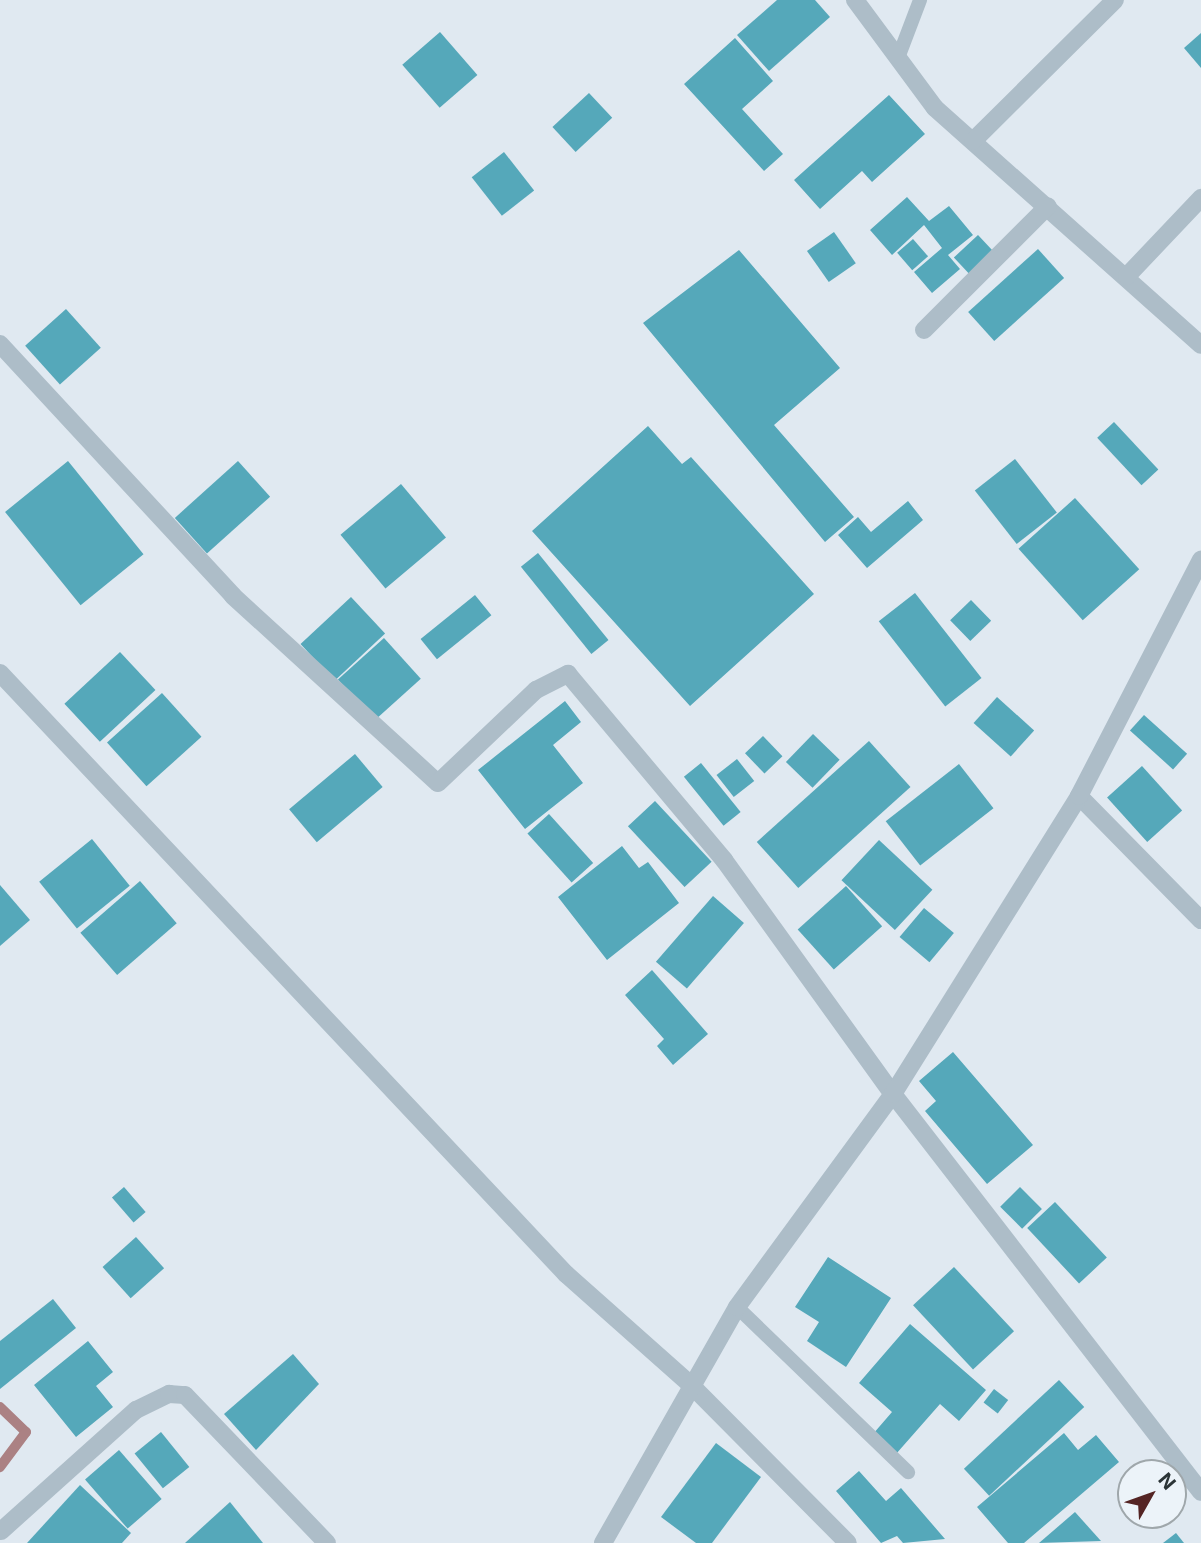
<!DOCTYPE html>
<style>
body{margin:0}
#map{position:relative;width:1201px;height:1543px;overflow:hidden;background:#e0e9f1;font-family:Inter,sans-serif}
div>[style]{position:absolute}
.stream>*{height:10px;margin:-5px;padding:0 5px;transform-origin:5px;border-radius:5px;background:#ab8183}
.building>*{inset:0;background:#55a8ba;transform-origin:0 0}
.service>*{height:14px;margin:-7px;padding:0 7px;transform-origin:7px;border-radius:7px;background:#adbdc8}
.minor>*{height:18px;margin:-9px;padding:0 9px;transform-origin:9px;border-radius:9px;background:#adbdc8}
.tertiary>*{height:18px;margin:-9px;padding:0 9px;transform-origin:9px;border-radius:9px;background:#adbdc8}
span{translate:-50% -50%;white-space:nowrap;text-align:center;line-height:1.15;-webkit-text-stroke:6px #ecf3f9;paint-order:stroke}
.north{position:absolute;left:1117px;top:1459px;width:70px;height:70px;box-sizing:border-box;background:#ecf3f9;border:2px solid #9fa7ab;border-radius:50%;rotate:50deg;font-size:19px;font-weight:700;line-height:28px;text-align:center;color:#2b3437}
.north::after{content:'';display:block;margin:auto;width:24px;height:32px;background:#542424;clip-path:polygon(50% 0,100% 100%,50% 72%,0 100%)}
</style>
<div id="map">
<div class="stream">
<div style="left:0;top:1407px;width:36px;rotate:44deg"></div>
<div style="left:26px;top:1432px;width:44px;rotate:126.6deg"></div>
</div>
<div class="building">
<div style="clip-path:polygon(777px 0,815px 0,830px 17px,769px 71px,737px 35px)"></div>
<div style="left:440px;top:32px;width:57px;height:50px;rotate:49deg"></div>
<div style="clip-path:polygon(1201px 33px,1201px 68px,1184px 48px)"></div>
<div style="clip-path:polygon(735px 38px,773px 81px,742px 109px,783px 154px,764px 171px,684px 84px)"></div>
<div style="left:589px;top:93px;width:34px;height:50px;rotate:47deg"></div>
<div style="clip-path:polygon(889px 95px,925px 134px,872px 182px,862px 171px,820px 209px,794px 180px)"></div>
<div style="left:504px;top:152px;width:49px;height:41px;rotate:52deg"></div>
<div style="clip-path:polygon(907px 197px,929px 221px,949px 206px,973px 235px,948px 255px,960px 269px,932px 293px,914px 272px,942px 248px,924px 225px,892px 255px,870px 230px)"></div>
<div style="left:834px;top:232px;width:38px;height:33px;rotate:55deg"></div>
<div style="left:978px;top:235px;width:23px;height:33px;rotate:47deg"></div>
<div style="left:913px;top:239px;width:23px;height:21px;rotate:49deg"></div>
<div style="left:1038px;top:249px;width:39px;height:94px;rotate:48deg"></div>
<div style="clip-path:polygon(739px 250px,840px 368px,774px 425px,854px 517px,825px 542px,643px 323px)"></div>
<div style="left:66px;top:309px;width:52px;height:55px;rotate:48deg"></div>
<div style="left:1114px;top:422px;width:65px;height:23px;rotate:47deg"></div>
<div style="clip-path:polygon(648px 426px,682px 464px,691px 457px,814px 594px,690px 706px,532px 531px)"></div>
<div style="left:1015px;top:459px;width:68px;height:51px;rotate:52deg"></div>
<div style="left:68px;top:461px;width:120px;height:81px;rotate:51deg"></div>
<div style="left:238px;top:461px;width:48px;height:85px;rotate:48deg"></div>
<div style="left:401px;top:484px;width:70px;height:79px;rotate:50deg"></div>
<div style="left:1075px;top:498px;width:96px;height:76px;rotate:48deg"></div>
<div style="clip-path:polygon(908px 501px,923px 520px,867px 568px,838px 535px,858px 517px,871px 532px)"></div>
<div style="left:538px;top:553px;width:112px;height:22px;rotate:51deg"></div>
<div style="left:915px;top:593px;width:108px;height:46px;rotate:52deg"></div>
<div style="left:475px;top:595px;width:26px;height:70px;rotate:51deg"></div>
<div style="left:351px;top:597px;width:50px;height:69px;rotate:47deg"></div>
<div style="left:971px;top:600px;width:29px;height:29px;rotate:46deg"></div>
<div style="left:384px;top:638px;width:55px;height:62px;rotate:48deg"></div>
<div style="left:120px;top:652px;width:52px;height:76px;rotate:47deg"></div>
<div style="left:162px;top:693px;width:59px;height:74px;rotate:48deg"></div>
<div style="left:997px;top:697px;width:50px;height:35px;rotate:42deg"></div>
<div style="clip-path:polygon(565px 701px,581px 722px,553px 745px,583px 783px,525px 829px,478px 770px)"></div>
<div style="left:1144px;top:715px;width:58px;height:21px;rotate:42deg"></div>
<div style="left:813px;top:734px;width:37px;height:39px;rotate:44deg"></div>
<div style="left:763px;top:736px;width:28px;height:25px;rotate:46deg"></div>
<div style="left:869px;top:741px;width:62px;height:151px;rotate:48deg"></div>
<div style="left:355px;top:754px;width:43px;height:86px;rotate:50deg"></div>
<div style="left:737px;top:759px;width:28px;height:26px;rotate:52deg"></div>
<div style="left:701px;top:763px;width:63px;height:22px;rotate:51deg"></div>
<div style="left:959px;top:764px;width:56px;height:93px;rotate:52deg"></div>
<div style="left:1142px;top:766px;width:60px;height:47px;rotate:48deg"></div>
<div style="left:655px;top:801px;width:83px;height:37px;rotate:47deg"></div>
<div style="left:549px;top:814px;width:66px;height:29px;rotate:48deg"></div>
<div style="left:92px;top:839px;width:60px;height:68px;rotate:51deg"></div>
<div style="left:879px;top:840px;width:73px;height:55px;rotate:43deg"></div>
<div style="clip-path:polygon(622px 846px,639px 868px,648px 862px,679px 903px,607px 960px,558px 897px)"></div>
<div style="left:140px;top:881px;width:56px;height:79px;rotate:49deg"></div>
<div style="clip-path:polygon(0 885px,30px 920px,0 946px)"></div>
<div style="left:846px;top:886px;width:54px;height:65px;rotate:48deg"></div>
<div style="left:713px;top:896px;width:41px;height:87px;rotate:41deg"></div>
<div style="left:924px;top:908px;width:39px;height:38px;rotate:40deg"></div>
<div style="clip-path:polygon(652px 970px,708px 1034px,673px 1065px,657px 1046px,664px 1039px,625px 995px)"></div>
<div style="clip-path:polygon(953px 1052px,1033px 1145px,987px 1184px,925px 1111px,936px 1101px,919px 1081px)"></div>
<div style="left:124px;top:1187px;width:33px;height:16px;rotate:49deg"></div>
<div style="left:1020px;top:1187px;width:31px;height:28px;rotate:45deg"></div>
<div style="left:1055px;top:1202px;width:76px;height:38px;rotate:47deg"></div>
<div style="left:136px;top:1237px;width:42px;height:45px;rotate:48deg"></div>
<div style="clip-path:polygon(828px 1257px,891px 1298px,846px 1367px,807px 1341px,819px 1322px,795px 1307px)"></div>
<div style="left:954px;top:1267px;width:88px;height:56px;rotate:47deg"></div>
<div style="clip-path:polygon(53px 1299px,76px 1328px,0 1389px,0 1341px)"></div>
<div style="clip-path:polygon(910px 1324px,986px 1390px,959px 1421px,940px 1404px,896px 1454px,873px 1434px,892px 1412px,859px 1383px)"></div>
<div style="clip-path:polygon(88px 1341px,113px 1372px,96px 1386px,113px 1407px,76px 1437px,34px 1385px)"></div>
<div style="clip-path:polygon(293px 1354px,319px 1384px,256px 1450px,224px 1414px)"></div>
<div style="left:1059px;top:1380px;width:37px;height:130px;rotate:47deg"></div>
<div style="left:994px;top:1389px;width:18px;height:17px;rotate:38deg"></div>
<div style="left:161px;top:1432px;width:45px;height:34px;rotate:51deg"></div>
<div style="clip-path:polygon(1064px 1433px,1078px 1450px,1096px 1435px,1119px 1462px,1024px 1543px,1008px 1543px,977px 1507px)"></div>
<div style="clip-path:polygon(716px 1443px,761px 1477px,712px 1543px,696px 1543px,661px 1517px)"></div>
<div style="left:119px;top:1450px;width:65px;height:45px;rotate:49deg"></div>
<div style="clip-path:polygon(859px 1471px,886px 1501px,901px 1488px,945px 1539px,903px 1543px,897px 1536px,881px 1543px,836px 1491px)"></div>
<div style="clip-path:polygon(80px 1485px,131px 1533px,122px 1543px,27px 1543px)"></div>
<div style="clip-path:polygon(230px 1502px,263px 1543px,185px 1543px)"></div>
<div style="clip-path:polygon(1075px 1512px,1101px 1541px,1039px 1543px)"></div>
<div style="clip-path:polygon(1176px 1533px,1184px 1543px,1163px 1543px)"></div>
</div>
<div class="service">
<div style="left:898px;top:58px;width:62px;rotate:-69.2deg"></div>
<div style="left:737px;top:1307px;width:238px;rotate:44deg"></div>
</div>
<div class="minor">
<div style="left:855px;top:0;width:134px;rotate:53.5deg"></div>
<div style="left:935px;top:108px;width:356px;rotate:41.7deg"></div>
<div style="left:973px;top:141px;width:200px;rotate:-44.8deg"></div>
<div style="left:1127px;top:276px;width:108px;rotate:-46.5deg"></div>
<div style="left:924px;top:330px;width:175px;rotate:-45deg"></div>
<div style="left:0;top:344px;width:343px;rotate:47.2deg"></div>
<div style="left:233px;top:596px;width:277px;rotate:42.4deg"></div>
<div style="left:438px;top:783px;width:135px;rotate:-43.5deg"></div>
<div style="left:536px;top:690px;width:36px;rotate:-27deg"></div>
<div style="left:568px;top:674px;width:243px;rotate:50deg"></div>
<div style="left:724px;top:860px;width:289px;rotate:54.2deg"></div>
<div style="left:893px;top:1094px;width:503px;rotate:52.26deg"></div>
<div style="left:0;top:673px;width:826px;rotate:46.72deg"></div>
<div style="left:566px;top:1274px;width:169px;rotate:41.6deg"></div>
<div style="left:692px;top:1386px;width:221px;rotate:45.2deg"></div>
<div style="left:1079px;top:796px;width:174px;rotate:45.5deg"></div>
<div style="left:1px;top:1531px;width:181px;rotate:-41.9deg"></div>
<div style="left:136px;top:1410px;width:37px;rotate:-26deg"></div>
<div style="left:169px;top:1394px;width:16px;rotate:4deg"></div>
<div style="left:185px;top:1395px;width:205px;rotate:46.2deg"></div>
</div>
<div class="tertiary">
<div style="left:603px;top:1543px;width:271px;rotate:-60.4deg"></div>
<div style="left:737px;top:1307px;width:264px;rotate:-53.8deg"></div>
<div style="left:893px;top:1094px;width:351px;rotate:-58deg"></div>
<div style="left:1079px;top:796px;width:266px;rotate:-62.7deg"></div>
</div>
<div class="north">N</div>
</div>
